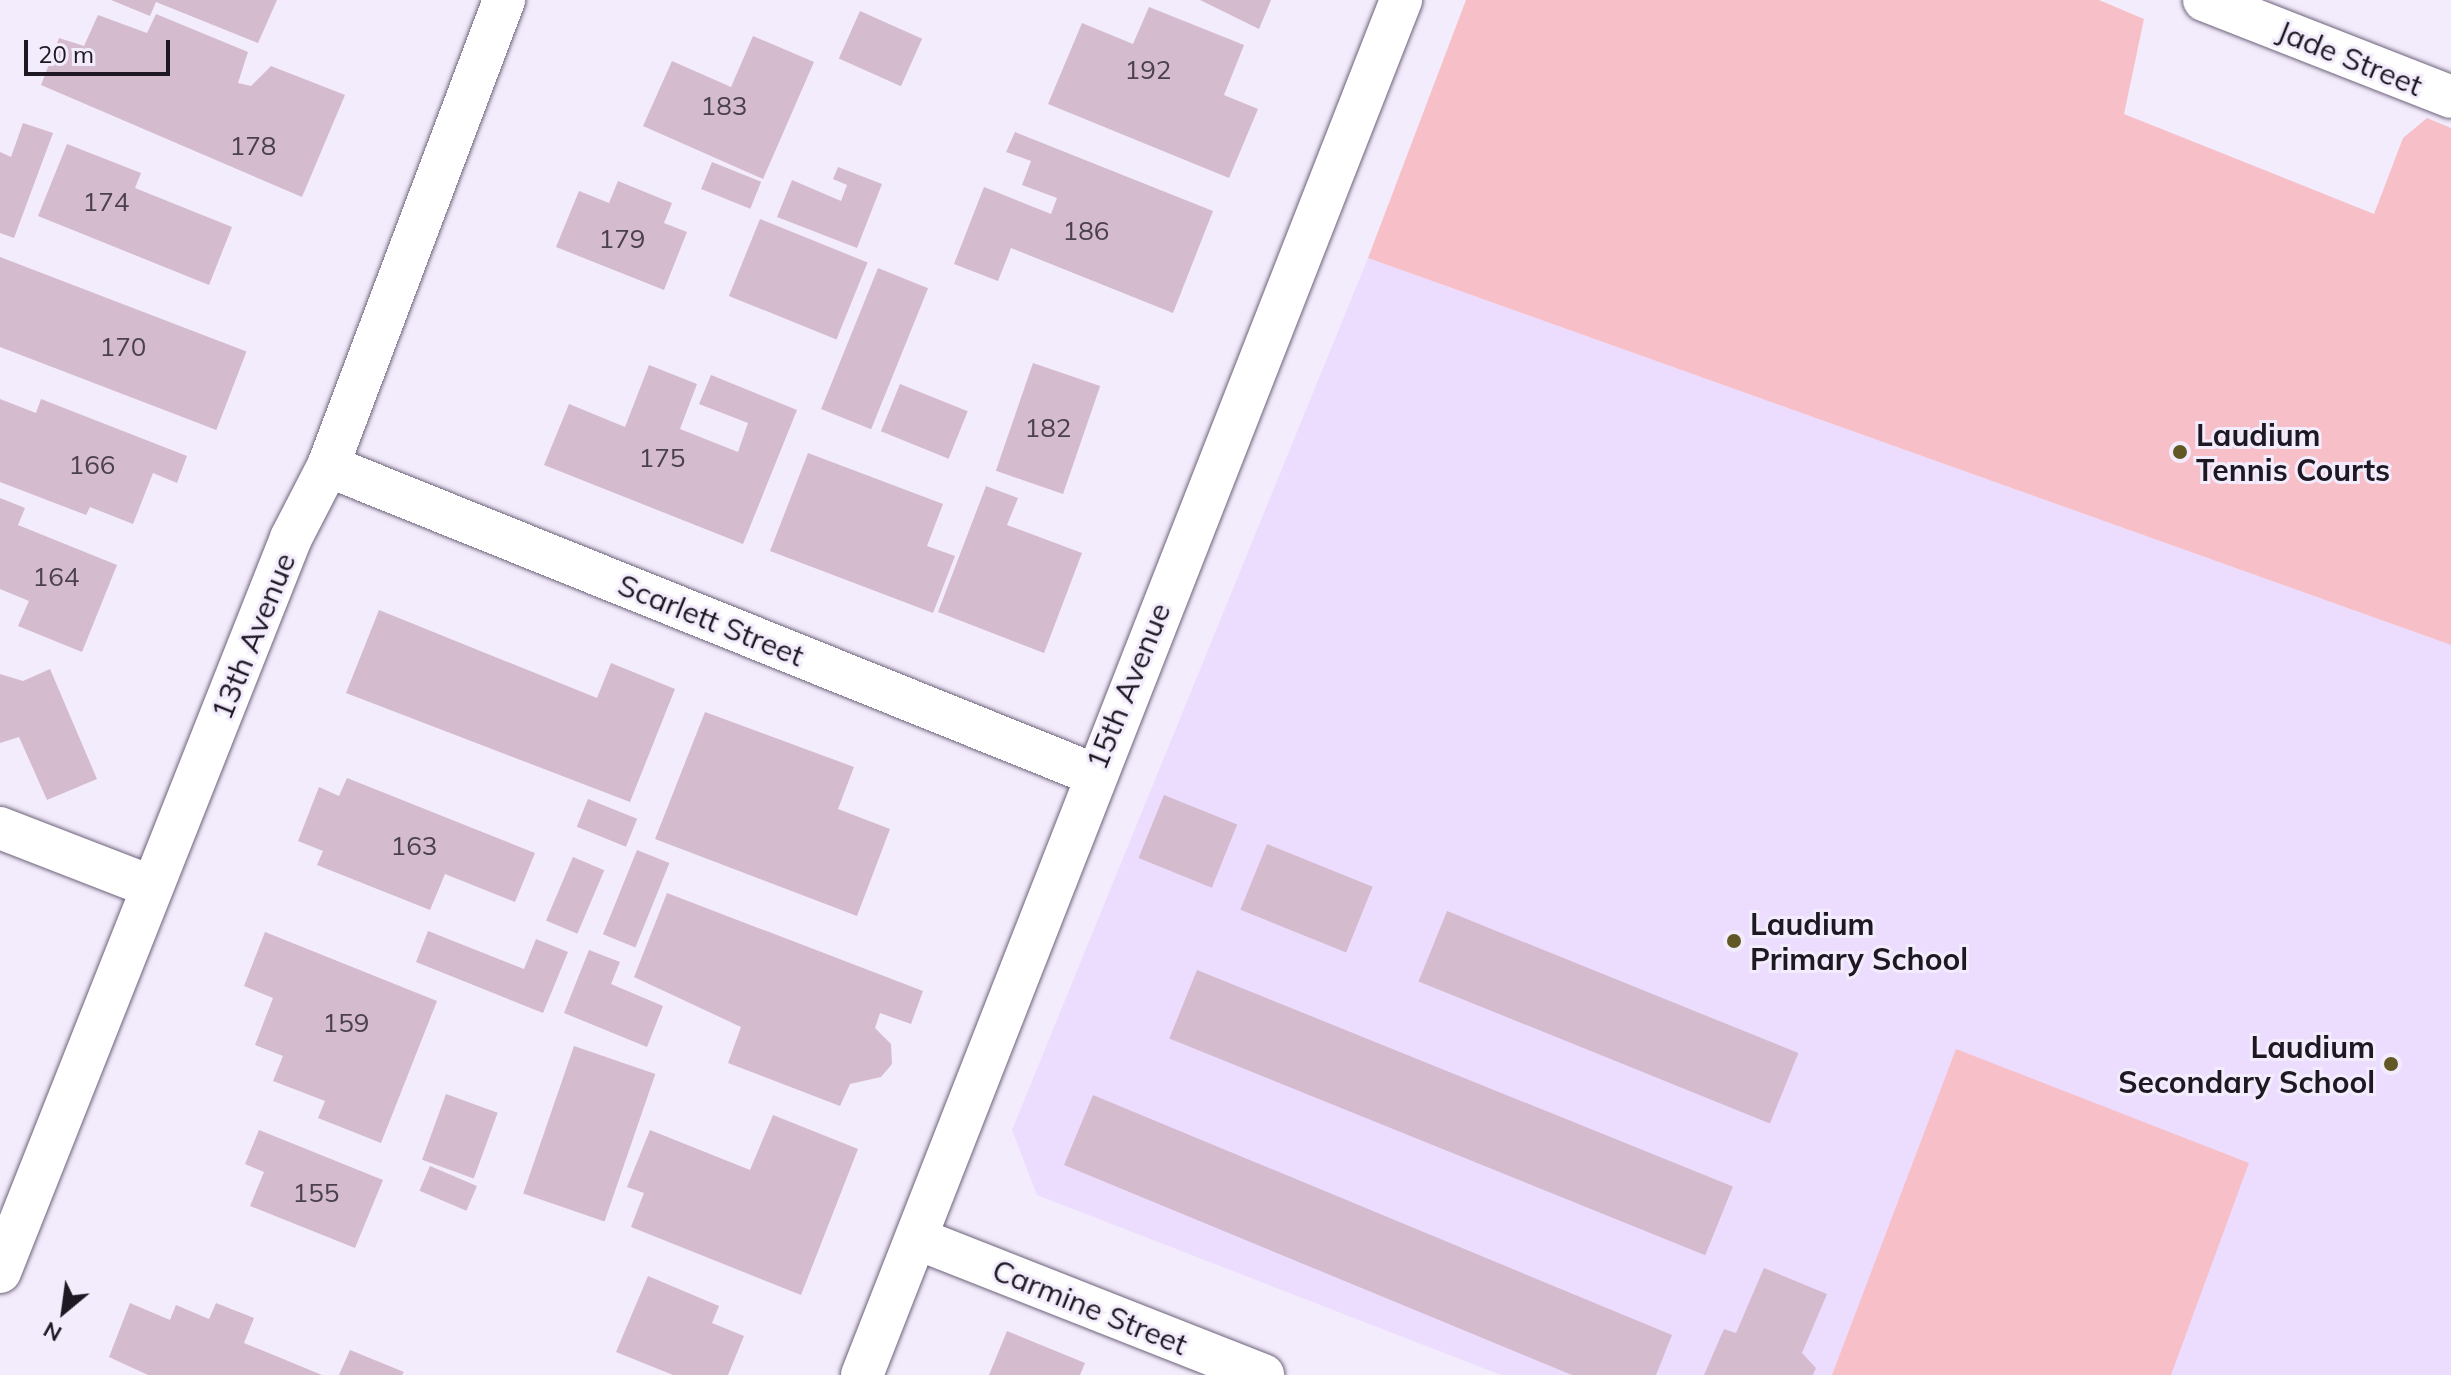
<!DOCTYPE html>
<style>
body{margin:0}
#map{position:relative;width:2451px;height:1375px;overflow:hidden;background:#f3ecfc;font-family:Mulish,sans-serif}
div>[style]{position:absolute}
.built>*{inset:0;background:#ecddff}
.green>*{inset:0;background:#f7c0c9}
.building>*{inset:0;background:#d5bbce;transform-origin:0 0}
.roads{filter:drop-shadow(0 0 2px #6e637b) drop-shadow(0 0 2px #6e637b)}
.street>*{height:42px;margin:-21px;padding:0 21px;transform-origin:21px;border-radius:21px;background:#fff}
.dots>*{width:22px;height:22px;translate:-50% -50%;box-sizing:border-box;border:4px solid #f3ecfc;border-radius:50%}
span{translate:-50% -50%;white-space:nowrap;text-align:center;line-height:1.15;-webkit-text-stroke:6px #f3ecfc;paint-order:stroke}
.number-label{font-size:26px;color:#4b414d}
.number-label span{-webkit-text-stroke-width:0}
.street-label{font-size:30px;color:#1d1822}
.poi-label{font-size:30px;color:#1d1822;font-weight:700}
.left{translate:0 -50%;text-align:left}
.right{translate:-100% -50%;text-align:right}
.north{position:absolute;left:24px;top:1271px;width:80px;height:80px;-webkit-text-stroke:6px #f3ecfc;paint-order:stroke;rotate:209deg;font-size:22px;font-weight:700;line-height:32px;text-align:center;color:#1d1822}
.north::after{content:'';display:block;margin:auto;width:28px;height:36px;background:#1d1822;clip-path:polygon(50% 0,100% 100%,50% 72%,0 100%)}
.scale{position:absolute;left:24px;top:40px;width:146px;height:36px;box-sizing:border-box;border:4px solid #1d1822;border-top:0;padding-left:10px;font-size:24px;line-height:28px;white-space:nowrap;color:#1d1822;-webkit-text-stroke:6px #f3ecfc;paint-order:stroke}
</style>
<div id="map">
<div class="built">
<div style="clip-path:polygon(1368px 258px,2451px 645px,2451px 1375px,1501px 1375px,1037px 1195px,1012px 1130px)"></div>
</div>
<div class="green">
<div style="clip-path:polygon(1466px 0,2099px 0,2144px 19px,2124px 114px,2374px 214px,2403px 138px,2427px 118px,2451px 128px,2451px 645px,1368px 258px)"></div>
<div style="clip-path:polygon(1956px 1049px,2249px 1163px,2171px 1375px,1832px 1375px)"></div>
</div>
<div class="building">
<div style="clip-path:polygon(111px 0,277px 0,258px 43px,156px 2px,150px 16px)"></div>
<div style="clip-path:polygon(1200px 0,1271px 0,1259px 29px)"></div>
<div style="clip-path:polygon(1149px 7px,1244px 45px,1224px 95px,1258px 109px,1229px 178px,1048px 104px,1082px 23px,1133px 44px)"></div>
<div style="left:860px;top:11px;width:68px;height:52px;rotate:24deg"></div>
<div style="clip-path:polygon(156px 14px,248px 52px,238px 83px,251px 86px,271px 66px,345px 95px,302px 197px,41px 85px,59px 38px,84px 46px,98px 15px,147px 33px)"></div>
<div style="clip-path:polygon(753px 36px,814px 62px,763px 179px,643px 126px,672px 61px,731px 87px)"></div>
<div style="clip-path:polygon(23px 123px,53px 133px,14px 238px,0 233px,0 152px,11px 157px)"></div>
<div style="clip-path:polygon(1015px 132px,1213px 211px,1173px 313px,1011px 248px,998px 281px,954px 264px,984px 187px,1051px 214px,1057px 198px,1022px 185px,1031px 161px,1006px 152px)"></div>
<div style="clip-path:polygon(67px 144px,141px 173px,135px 188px,232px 227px,209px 285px,38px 216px)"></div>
<div style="left:712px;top:162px;width:53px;height:29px;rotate:22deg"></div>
<div style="clip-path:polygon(838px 167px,882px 184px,857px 248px,777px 217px,792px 180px,841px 201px,847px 185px,833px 179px)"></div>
<div style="clip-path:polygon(618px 181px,672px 203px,664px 223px,687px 232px,664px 290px,556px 247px,579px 191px,609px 203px)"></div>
<div style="left:760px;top:219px;width:116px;height:83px;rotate:22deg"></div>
<div style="left:0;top:257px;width:264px;height:84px;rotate:21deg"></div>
<div style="left:878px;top:268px;width:54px;height:152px;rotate:22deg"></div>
<div style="left:1033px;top:363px;width:71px;height:114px;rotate:19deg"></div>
<div style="clip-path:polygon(649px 365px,697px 384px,680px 429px,738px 452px,748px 423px,699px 404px,711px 375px,797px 410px,743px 544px,544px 465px,569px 404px,625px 427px)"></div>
<div style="left:900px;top:384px;width:73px;height:51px;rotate:22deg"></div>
<div style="clip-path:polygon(0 399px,36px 413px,41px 399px,187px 456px,177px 483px,153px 473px,133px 524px,90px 507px,86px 515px,0 482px)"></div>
<div style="clip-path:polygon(808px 453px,943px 504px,927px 546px,955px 556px,933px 613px,770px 551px)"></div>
<div style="clip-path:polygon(986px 486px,1018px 498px,1007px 525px,1082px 553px,1044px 653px,938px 612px)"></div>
<div style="clip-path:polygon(0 498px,25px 508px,18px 525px,117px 565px,82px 652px,18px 626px,29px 601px,0 589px)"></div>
<div style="clip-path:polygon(379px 610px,597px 698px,611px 663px,675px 689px,630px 802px,346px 693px)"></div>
<div style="clip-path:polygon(50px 669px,97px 779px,47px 800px,19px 737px,0 743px,0 674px,23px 681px)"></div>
<div style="clip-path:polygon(705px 712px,854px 767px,838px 809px,890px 829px,857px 916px,655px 839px)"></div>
<div style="clip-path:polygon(347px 778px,535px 853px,515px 902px,445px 874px,430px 910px,317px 865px,323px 851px,298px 841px,319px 787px,339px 796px)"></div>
<div style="left:1164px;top:795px;width:79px;height:68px;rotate:22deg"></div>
<div style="left:588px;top:799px;width:53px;height:30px;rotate:22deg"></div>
<div style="left:1267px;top:844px;width:114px;height:71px;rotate:22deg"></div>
<div style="left:637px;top:850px;width:35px;height:91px;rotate:22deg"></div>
<div style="left:573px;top:857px;width:34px;height:69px;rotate:23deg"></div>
<div style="clip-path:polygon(667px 893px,923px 991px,911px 1024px,880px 1013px,875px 1028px,891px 1044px,892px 1064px,881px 1077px,850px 1084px,840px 1106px,728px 1063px,741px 1027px,634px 977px)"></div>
<div style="left:1447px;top:911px;width:379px;height:76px;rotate:22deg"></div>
<div style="clip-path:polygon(428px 931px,524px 969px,536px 939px,568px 952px,543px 1013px,416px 962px)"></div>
<div style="clip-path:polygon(265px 932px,437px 1001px,381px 1143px,318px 1118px,325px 1101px,273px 1081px,283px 1056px,255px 1045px,273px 998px,244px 986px)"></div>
<div style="clip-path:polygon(589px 950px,620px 962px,611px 984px,663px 1006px,647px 1047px,564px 1013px)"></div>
<div style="left:1197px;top:970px;width:578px;height:74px;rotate:22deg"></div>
<div style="left:574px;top:1046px;width:86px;height:156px;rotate:19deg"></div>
<div style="left:446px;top:1094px;width:55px;height:70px;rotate:20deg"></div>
<div style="clip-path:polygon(1093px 1095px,1672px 1335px,1656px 1375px,1572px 1375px,1064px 1165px)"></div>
<div style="clip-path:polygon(773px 1115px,858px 1149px,801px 1295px,631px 1227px,644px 1193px,627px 1187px,650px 1130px,750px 1170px)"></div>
<div style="clip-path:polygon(259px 1130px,383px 1180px,355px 1248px,250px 1206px,264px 1172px,245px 1164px)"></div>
<div style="left:430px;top:1166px;width:51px;height:27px;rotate:23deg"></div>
<div style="clip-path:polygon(1764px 1268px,1827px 1294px,1802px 1353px,1816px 1368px,1813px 1375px,1704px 1375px,1724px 1329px,1736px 1333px)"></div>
<div style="clip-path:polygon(648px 1276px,719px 1306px,712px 1323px,744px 1336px,728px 1375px,673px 1375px,616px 1352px)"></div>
<div style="clip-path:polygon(130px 1303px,170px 1320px,176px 1305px,209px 1319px,216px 1303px,254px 1318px,244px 1343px,322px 1375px,148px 1375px,109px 1357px)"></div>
<div style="clip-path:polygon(1007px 1331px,1085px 1363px,1080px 1375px,989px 1375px)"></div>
<div style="clip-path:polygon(350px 1350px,404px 1372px,402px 1375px,339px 1375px)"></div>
</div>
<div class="roads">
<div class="street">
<div style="left:2204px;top:0;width:265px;rotate:21.4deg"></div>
<div style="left:328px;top:466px;width:825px;rotate:21.93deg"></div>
<div style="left:0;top:828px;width:163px;rotate:21.2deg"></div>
<div style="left:918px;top:1239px;width:371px;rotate:21.5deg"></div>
<div style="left:0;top:1272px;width:790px;rotate:-68.37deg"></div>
<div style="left:291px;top:538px;width:81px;rotate:-62.8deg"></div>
<div style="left:328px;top:466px;width:498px;rotate:-69.3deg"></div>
<div style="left:862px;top:1375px;width:1477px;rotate:-68.59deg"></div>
</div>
</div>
<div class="dots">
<div style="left:2180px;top:452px;background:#615825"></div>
<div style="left:1734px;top:941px;background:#615825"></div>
<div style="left:2391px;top:1064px;background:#615825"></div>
</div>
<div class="number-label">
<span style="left:1148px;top:70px">192</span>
<span style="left:724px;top:106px">183</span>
<span style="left:253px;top:146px">178</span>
<span style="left:106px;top:202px">174</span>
<span style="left:1086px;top:231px">186</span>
<span style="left:622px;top:239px">179</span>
<span style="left:123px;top:347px">170</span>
<span style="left:1048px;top:428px">182</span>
<span style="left:662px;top:458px">175</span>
<span style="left:92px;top:465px">166</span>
<span style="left:56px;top:577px">164</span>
<span style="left:414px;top:846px">163</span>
<span style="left:346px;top:1023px">159</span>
<span style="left:316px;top:1193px">155</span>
</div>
<div class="street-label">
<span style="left:2350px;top:58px;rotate:22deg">Jade Street</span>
<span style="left:711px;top:620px;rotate:22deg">Scarlett Street</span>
<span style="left:253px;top:636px;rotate:-68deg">13th Avenue</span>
<span style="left:1128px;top:686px;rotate:-68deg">15th Avenue</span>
<span style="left:1090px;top:1307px;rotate:22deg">Carmine Street</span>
</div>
<div class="poi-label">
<span class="left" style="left:2196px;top:452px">Laudium<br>Tennis Courts</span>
<span class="left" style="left:1750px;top:941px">Laudium<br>Primary School</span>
<span class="right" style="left:2375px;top:1064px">Laudium<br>Secondary School</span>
</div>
<div class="north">N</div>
<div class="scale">20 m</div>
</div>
